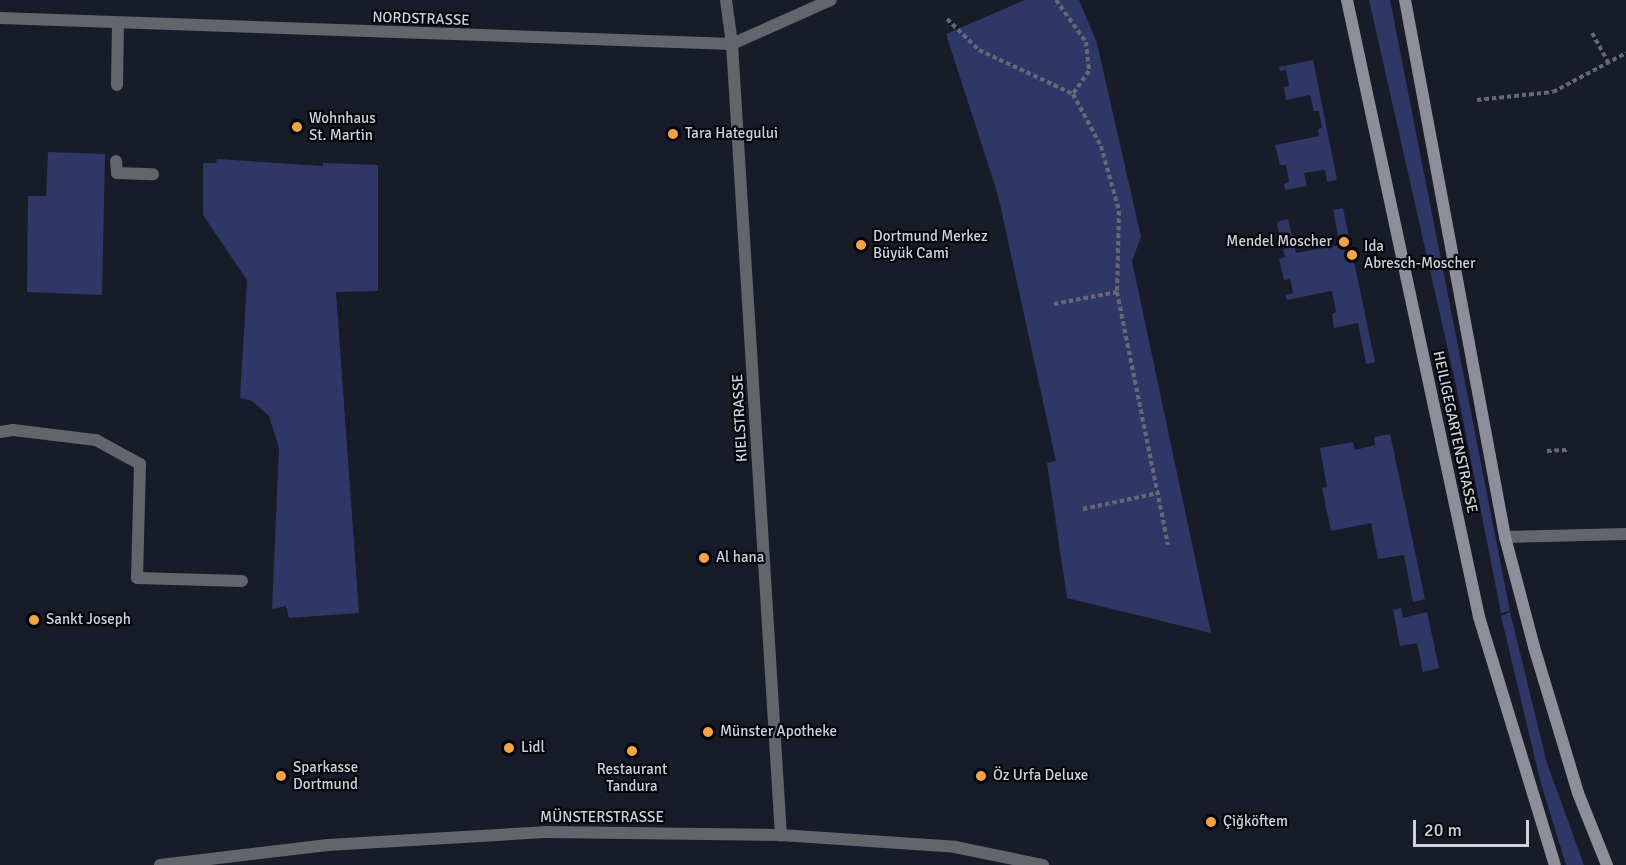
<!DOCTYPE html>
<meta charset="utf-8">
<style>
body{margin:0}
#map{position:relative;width:1626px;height:865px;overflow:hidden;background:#181b28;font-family:Signika,sans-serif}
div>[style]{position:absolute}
.green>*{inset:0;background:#2f3766}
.path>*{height:4px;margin-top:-2px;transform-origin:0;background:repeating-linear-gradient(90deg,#666874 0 4.5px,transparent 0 7.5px)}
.lane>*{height:12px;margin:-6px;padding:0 6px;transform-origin:6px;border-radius:6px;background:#63656c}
.street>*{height:12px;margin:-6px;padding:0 6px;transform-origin:6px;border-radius:6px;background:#63656c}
.secondary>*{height:12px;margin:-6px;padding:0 6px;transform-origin:6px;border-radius:6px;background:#8c8f9a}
.dots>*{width:16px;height:16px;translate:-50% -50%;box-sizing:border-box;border:3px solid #05060b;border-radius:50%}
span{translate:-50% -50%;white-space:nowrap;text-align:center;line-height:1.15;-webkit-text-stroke:4.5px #05060b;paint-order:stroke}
.street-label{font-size:15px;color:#cfd1da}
.poi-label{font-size:15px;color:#cfd1da}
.left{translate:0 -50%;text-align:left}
.right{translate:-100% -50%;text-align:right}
.scale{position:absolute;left:1413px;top:820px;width:116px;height:27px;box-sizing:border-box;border:3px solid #cfd1da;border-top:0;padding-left:8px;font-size:18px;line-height:21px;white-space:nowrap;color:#cfd1da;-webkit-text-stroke:4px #05060b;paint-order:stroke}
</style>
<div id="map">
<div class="green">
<div style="clip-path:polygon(1025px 0,1079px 0,1097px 43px,1141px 237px,1132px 261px,1211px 633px,1067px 598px,1047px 463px,1056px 461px,1047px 420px,998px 195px,946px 34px)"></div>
<div style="clip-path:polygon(1369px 0,1390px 0,1510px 611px,1501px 613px,1457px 390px)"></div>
<div style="clip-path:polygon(1313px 60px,1337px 180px,1327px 182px,1325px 170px,1304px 173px,1307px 186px,1285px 190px,1284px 184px,1289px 182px,1286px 165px,1280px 165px,1275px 145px,1319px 136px,1318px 129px,1322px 128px,1319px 111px,1314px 111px,1310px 95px,1286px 100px,1284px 87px,1289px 86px,1286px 70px,1280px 71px,1279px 67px)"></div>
<div style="clip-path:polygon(48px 152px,105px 154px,102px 295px,27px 292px,28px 196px,46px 196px)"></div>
<div style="clip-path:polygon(217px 159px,323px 166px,323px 163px,378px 165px,378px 291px,336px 292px,359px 613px,289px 618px,286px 606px,272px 609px,279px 448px,269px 416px,252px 401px,240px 398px,247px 280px,203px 215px,203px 163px,216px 163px)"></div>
<div style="clip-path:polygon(1343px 208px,1375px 362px,1366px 364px,1358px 323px,1334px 328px,1332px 314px,1336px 312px,1332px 291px,1287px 300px,1285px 295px,1293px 293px,1290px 279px,1284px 280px,1279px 259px,1285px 257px,1283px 249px,1287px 248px,1285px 232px,1279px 233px,1277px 222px,1288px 219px,1296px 253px,1340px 245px,1333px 210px)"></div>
<div style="clip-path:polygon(1390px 434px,1425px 599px,1413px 602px,1404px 555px,1378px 559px,1371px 523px,1331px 531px,1322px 488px,1327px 487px,1320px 448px,1353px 442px,1355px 450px,1375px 445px,1374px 437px)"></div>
<div style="clip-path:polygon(1401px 608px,1403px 618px,1427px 612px,1439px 668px,1423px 672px,1417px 643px,1400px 646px,1393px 610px)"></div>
<div style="clip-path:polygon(1510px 612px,1547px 763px,1584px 865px,1566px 865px,1540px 780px,1501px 616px)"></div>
</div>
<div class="path">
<div style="left:1056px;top:0;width:52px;rotate:54.5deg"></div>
<div style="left:1086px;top:42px;width:29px;rotate:84deg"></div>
<div style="left:1089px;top:71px;width:28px;rotate:125deg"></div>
<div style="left:1073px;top:94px;width:59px;rotate:61.7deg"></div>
<div style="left:1101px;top:146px;width:67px;rotate:74.5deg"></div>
<div style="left:1119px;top:211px;width:81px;rotate:91.4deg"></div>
<div style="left:1117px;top:292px;width:258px;rotate:78.6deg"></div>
<div style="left:947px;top:19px;width:45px;rotate:44.1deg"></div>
<div style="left:979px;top:50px;width:104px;rotate:25.1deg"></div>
<div style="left:1592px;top:33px;width:35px;rotate:61deg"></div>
<div style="left:1477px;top:100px;width:76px;rotate:-6deg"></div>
<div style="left:1553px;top:92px;width:83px;rotate:-28.1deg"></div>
<div style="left:1054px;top:304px;width:64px;rotate:-10.8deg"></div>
<div style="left:1547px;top:451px;width:22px;rotate:-3deg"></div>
<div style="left:1083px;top:509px;width:77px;rotate:-12deg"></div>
</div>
<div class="lane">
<div style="left:117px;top:85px;width:62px;rotate:-89.1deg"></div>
<div style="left:116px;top:161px;width:12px;rotate:85deg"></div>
<div style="left:117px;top:173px;width:36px;rotate:2deg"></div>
<div style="left:0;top:432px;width:13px;rotate:-9deg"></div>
<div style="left:13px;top:430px;width:84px;rotate:6.9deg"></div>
<div style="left:96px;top:440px;width:50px;rotate:28.6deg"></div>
<div style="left:140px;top:464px;width:114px;rotate:91.5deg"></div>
<div style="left:137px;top:578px;width:105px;rotate:1.6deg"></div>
</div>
<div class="street">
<div style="left:726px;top:0;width:44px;rotate:82.2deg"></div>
<div style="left:732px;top:44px;width:793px;rotate:86.46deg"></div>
<div style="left:0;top:18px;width:732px;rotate:2.03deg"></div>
<div style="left:732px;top:44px;width:108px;rotate:-24deg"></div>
<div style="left:1505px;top:537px;width:121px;rotate:-1.4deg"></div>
<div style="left:160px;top:865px;width:169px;rotate:-6.8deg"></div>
<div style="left:328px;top:845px;width:217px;rotate:-3.4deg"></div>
<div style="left:545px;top:832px;width:236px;rotate:0.7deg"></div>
<div style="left:781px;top:835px;width:174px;rotate:3.9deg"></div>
<div style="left:955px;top:847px;width:90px;rotate:11.6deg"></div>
</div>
<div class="secondary">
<div style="left:1347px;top:0;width:631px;rotate:77.92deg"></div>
<div style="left:1479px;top:617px;width:259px;rotate:73deg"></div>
<div style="left:1405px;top:0;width:546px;rotate:79.45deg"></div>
<div style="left:1505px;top:537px;width:114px;rotate:75.2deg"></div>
<div style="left:1534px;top:647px;width:152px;rotate:73.2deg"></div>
<div style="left:1578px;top:793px;width:78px;rotate:68.1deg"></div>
</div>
<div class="dots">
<div style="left:297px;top:127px;background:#f6a247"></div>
<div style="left:673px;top:134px;background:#f6a247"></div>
<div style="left:1344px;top:242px;background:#f6a247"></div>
<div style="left:861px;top:245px;background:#f6a247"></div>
<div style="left:1352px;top:255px;background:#f6a247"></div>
<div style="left:704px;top:558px;background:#f6a247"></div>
<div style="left:34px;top:620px;background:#f6a247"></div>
<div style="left:708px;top:732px;background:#f6a247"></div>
<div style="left:509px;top:748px;background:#f6a247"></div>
<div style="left:632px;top:751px;background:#f6a247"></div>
<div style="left:281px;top:776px;background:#f6a247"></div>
<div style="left:981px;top:776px;background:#f6a247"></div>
<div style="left:1211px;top:822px;background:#f6a247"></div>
</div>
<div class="street-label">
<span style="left:421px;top:19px;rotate:2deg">NORDSTRASSE</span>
<span style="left:740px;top:418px;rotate:-93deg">KIELSTRASSE</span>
<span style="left:1455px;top:432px;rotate:78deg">HEILIGEGARTENSTRASSE</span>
<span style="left:602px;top:818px">MÜNSTERSTRASSE</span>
</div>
<div class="poi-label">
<span class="left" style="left:309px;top:127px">Wohnhaus<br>St. Martin</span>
<span class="left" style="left:685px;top:134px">Tara Hategului</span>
<span class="left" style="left:873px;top:245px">Dortmund Merkez<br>Büyük Cami</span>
<span class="right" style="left:1332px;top:242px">Mendel Moscher</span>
<span class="left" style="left:1364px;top:255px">Ida<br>Abresch-Moscher</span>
<span class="left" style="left:716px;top:558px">Al hana</span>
<span class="left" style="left:46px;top:620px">Sankt Joseph</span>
<span class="left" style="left:720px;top:732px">Münster Apotheke</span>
<span class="left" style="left:521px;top:748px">Lidl</span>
<span class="left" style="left:293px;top:776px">Sparkasse<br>Dortmund</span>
<span style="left:632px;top:778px">Restaurant<br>Tandura</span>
<span class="left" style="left:993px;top:776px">Öz Urfa Deluxe</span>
<span class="left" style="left:1223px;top:822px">Çiğköftem</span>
</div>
<div class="scale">20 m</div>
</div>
